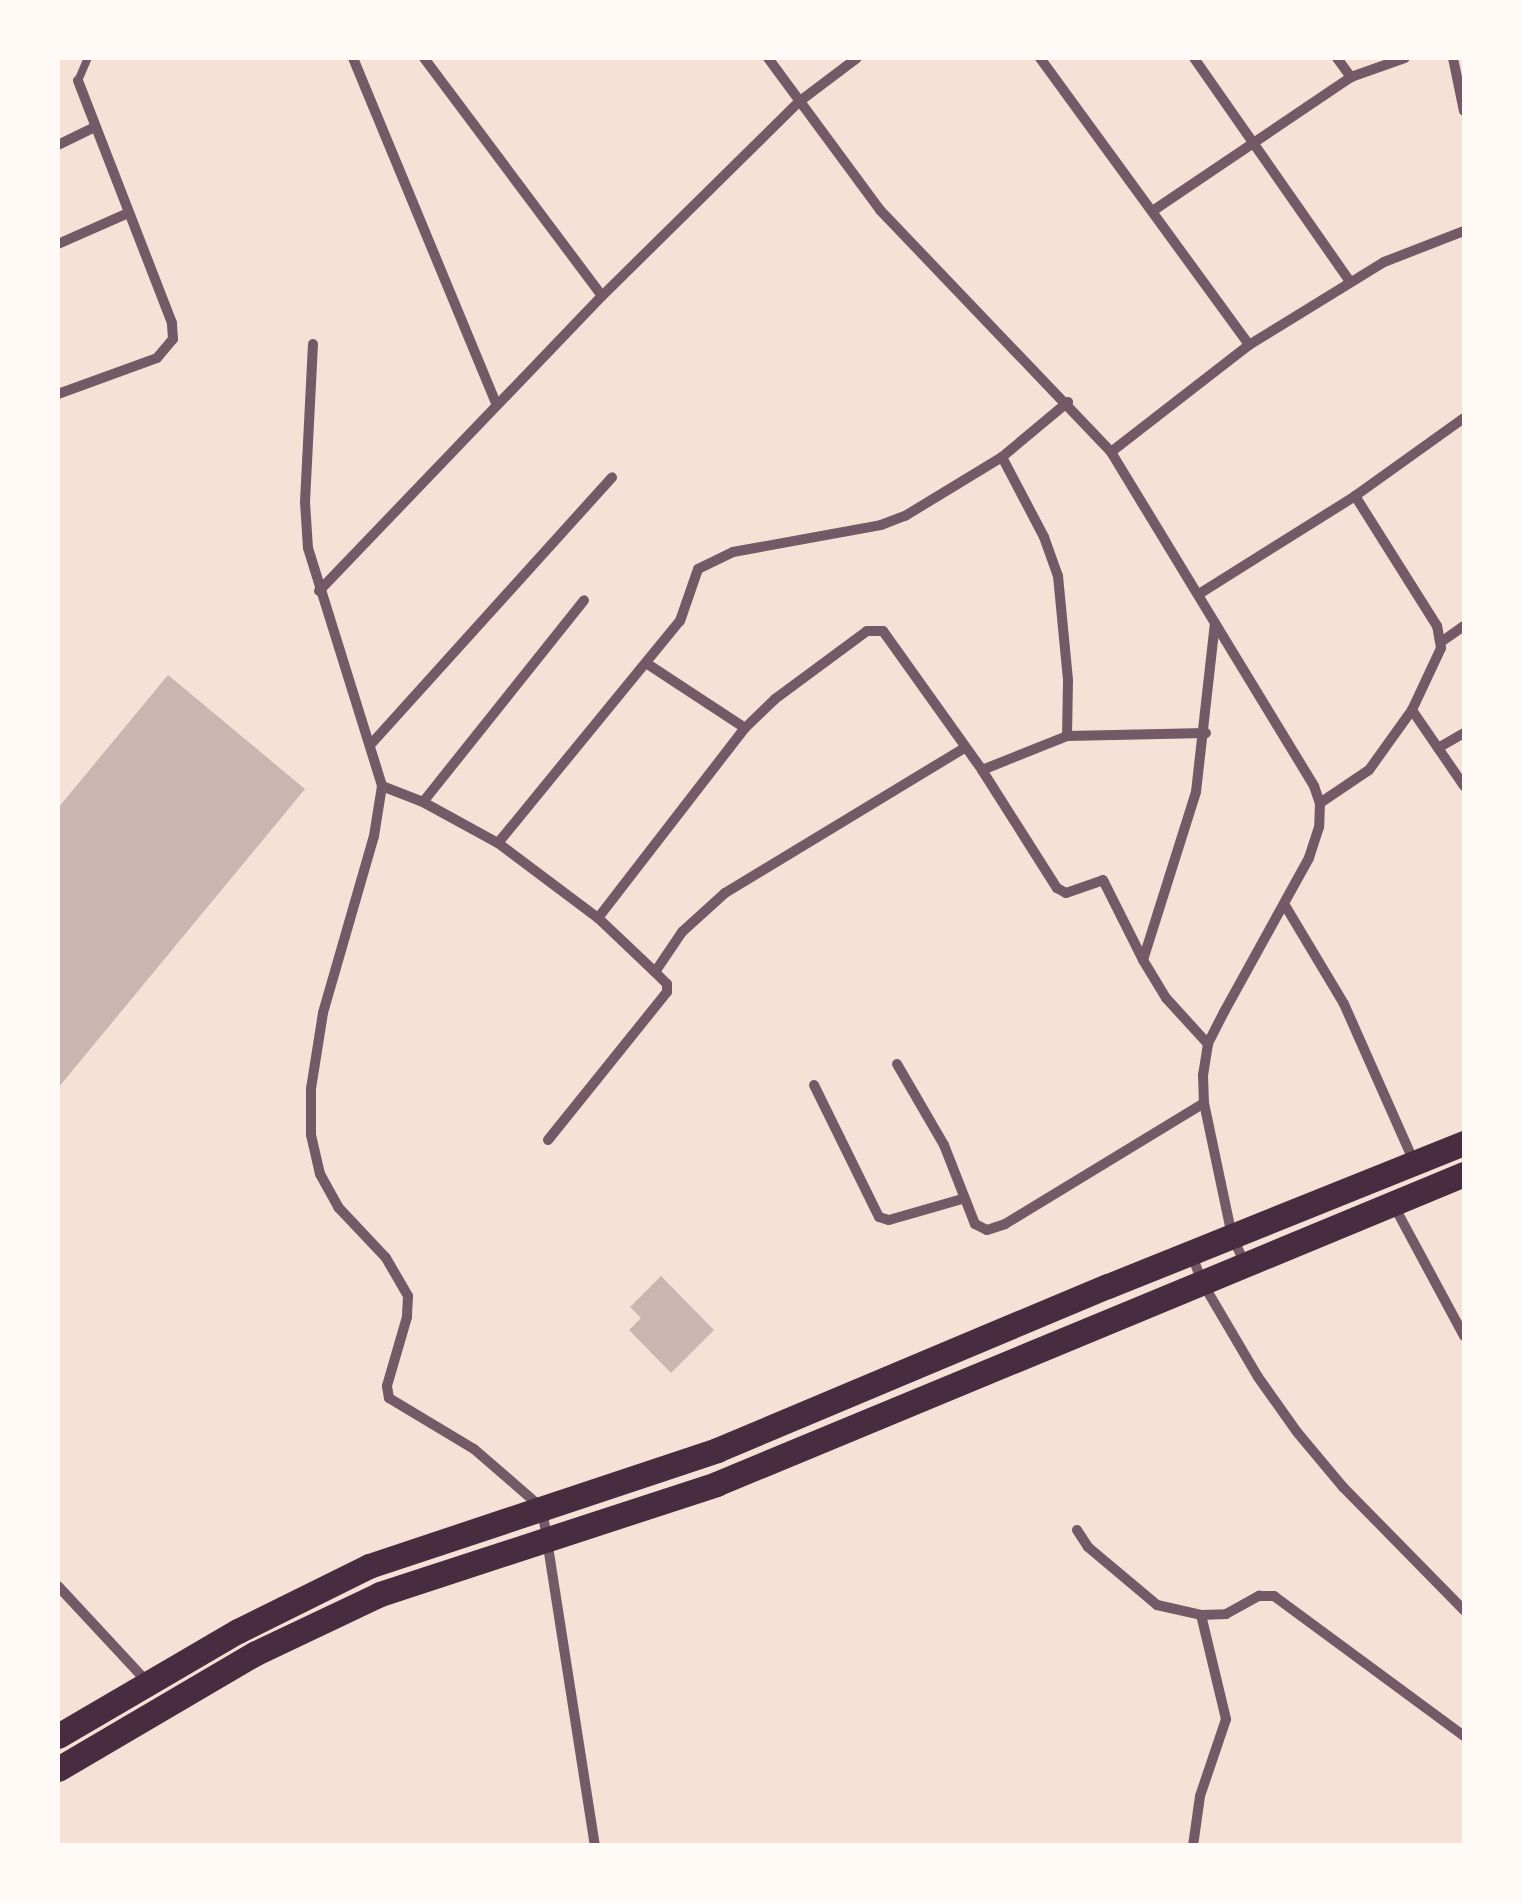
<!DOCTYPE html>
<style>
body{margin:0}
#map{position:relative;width:1522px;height:1903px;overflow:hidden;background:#f7e1d7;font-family:Montserrat,sans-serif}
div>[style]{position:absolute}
.building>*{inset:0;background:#ccb4b1}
.service>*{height:8px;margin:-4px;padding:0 4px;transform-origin:4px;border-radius:4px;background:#755966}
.minor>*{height:10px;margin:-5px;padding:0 5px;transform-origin:5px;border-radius:5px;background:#755966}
.primary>*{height:25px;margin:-12.5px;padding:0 12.5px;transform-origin:12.5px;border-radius:12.5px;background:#4a2c40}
span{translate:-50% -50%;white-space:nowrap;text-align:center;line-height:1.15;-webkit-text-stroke:8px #fffaf5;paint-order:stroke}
.frame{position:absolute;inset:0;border:60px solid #fffaf5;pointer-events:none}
</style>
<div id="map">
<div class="building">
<div style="clip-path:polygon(168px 675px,305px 789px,58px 1088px,58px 808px)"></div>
<div style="clip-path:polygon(661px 1276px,714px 1330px,671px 1373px,629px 1330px,641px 1318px,630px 1307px)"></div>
</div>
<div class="service">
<div style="left:78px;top:81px;width:25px;rotate:-67deg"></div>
</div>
<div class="minor">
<div style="left:353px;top:58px;width:373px;rotate:67.5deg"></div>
<div style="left:424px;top:58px;width:297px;rotate:53.2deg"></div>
<div style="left:768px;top:58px;width:189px;rotate:53.6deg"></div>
<div style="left:880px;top:210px;width:335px;rotate:46.3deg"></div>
<div style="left:1111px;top:452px;width:391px;rotate:58.7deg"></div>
<div style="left:1314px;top:786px;width:18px;rotate:71deg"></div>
<div style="left:1320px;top:803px;width:24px;rotate:92deg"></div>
<div style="left:1319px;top:827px;width:33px;rotate:108deg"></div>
<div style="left:1309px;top:858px;width:176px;rotate:118.9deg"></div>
<div style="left:1224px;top:1012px;width:36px;rotate:117deg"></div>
<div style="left:1208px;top:1044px;width:31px;rotate:99deg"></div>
<div style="left:1203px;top:1075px;width:28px;rotate:88deg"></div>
<div style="left:1204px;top:1103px;width:136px;rotate:78.1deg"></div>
<div style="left:1232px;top:1236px;width:31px;rotate:65deg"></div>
<div style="left:1040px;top:58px;width:355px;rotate:53.9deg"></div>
<div style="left:1194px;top:58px;width:273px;rotate:55.1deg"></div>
<div style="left:1337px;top:58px;width:24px;rotate:54deg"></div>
<div style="left:1453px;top:58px;width:54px;rotate:78.3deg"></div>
<div style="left:58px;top:145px;width:41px;rotate:-25.9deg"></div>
<div style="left:1154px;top:210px;width:238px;rotate:-34deg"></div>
<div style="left:1351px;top:77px;width:57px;rotate:-19.4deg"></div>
<div style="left:58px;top:244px;width:74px;rotate:-23.8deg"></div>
<div style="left:313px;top:344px;width:158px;rotate:92.9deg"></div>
<div style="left:305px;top:502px;width:46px;rotate:86.3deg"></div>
<div style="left:308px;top:548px;width:249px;rotate:72.7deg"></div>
<div style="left:382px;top:786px;width:51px;rotate:99.1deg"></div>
<div style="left:374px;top:836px;width:184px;rotate:106.1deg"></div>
<div style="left:323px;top:1013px;width:77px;rotate:99deg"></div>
<div style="left:311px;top:1089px;width:46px;rotate:90deg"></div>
<div style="left:311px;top:1135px;width:40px;rotate:77deg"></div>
<div style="left:320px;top:1174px;width:38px;rotate:61deg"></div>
<div style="left:338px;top:1207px;width:70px;rotate:46.7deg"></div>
<div style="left:386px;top:1258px;width:44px;rotate:59.9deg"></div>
<div style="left:408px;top:1296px;width:21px;rotate:93deg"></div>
<div style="left:407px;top:1317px;width:72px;rotate:106.2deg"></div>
<div style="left:387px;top:1386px;width:12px;rotate:81deg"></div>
<div style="left:389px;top:1398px;width:99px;rotate:31deg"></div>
<div style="left:474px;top:1449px;width:90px;rotate:40.9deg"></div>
<div style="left:542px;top:1508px;width:342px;rotate:81.1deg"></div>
<div style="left:58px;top:394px;width:105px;rotate:-20deg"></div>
<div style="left:157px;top:358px;width:25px;rotate:-50deg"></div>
<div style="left:173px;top:339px;width:16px;rotate:-94deg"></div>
<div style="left:172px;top:323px;width:260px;rotate:-111.2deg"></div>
<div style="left:1111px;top:452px;width:175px;rotate:-37.8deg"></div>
<div style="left:1249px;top:345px;width:158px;rotate:-31.6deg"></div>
<div style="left:1384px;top:262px;width:86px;rotate:-21.2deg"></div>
<div style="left:1002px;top:457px;width:90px;rotate:62.3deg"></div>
<div style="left:1044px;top:537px;width:41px;rotate:70.3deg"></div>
<div style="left:1058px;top:576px;width:104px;rotate:84.5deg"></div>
<div style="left:1068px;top:680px;width:56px;rotate:91deg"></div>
<div style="left:319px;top:591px;width:409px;rotate:-46.2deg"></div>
<div style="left:602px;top:296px;width:278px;rotate:-44.6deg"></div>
<div style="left:800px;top:101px;width:71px;rotate:-37deg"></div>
<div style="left:1199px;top:594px;width:184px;rotate:-32.1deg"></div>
<div style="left:1355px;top:496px;width:134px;rotate:-35.6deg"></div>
<div style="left:1441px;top:642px;width:28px;rotate:-35deg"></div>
<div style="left:1412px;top:710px;width:92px;rotate:55.6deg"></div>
<div style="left:745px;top:728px;width:42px;rotate:-44deg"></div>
<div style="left:775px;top:699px;width:114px;rotate:-36.5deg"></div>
<div style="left:867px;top:631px;width:16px"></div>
<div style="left:883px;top:631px;width:171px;rotate:54.5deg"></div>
<div style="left:982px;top:770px;width:140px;rotate:57.6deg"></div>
<div style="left:1057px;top:888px;width:10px;rotate:29deg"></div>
<div style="left:1066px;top:893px;width:39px;rotate:-19deg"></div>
<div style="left:1103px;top:880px;width:89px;rotate:63.4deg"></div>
<div style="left:372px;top:743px;width:358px;rotate:-47.9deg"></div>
<div style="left:1438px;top:748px;width:30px;rotate:-30deg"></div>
<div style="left:982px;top:770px;width:92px;rotate:-21.8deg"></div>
<div style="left:1067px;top:736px;width:139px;rotate:-1.2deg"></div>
<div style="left:382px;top:786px;width:44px;rotate:21.3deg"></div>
<div style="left:423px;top:802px;width:85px;rotate:28.7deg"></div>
<div style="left:498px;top:843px;width:125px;rotate:36.9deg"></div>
<div style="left:423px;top:802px;width:258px;rotate:-51.4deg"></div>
<div style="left:1320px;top:803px;width:59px;rotate:-34deg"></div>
<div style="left:1369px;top:770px;width:74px;rotate:-54.4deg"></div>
<div style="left:1412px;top:710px;width:68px;rotate:-64.9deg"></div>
<div style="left:1441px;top:648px;width:22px;rotate:-100deg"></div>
<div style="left:1437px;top:626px;width:154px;rotate:-122.2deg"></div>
<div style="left:498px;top:843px;width:287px;rotate:-50.7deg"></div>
<div style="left:680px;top:621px;width:55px;rotate:-70.9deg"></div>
<div style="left:698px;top:569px;width:39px;rotate:-26deg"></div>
<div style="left:733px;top:552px;width:150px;rotate:-10.3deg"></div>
<div style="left:881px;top:525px;width:26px;rotate:-21deg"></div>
<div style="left:905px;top:516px;width:114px;rotate:-31.3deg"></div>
<div style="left:1002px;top:457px;width:86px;rotate:-39.8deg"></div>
<div style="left:1286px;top:907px;width:113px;rotate:59.1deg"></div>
<div style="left:1344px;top:1004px;width:171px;rotate:66.1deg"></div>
<div style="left:655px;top:972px;width:48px;rotate:-56deg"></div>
<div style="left:682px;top:932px;width:58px;rotate:-42.2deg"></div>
<div style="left:725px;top:893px;width:278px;rotate:-31.2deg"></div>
<div style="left:1208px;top:1044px;width:62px;rotate:-132.4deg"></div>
<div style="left:1166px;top:998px;width:44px;rotate:-121.2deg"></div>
<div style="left:1143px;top:960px;width:176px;rotate:-72.5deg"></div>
<div style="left:1196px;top:792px;width:170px;rotate:-83.6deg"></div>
<div style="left:897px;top:1064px;width:94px;rotate:59.9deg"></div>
<div style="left:944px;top:1145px;width:85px;rotate:68.6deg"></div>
<div style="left:975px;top:1224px;width:13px;rotate:27deg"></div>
<div style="left:987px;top:1230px;width:19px;rotate:-18deg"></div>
<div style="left:1005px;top:1224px;width:233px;rotate:-31.3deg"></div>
<div style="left:814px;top:1085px;width:147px;rotate:63.8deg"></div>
<div style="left:879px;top:1217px;width:10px;rotate:17deg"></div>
<div style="left:889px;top:1220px;width:76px;rotate:-16deg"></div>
<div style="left:548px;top:1140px;width:190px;rotate:-51.2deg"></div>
<div style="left:667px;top:992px;width:8px;rotate:-90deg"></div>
<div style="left:667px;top:984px;width:17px;rotate:-135deg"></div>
<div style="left:655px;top:972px;width:79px;rotate:-136.5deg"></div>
<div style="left:598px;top:918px;width:240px;rotate:-52.3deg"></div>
<div style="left:745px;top:728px;width:118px;rotate:-146.7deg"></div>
<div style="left:1393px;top:1204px;width:150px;rotate:61.7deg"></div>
<div style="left:1191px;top:1253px;width:31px;rotate:69deg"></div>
<div style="left:1202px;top:1282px;width:110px;rotate:59.5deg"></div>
<div style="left:1258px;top:1377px;width:67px;rotate:54.7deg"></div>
<div style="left:1297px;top:1432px;width:72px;rotate:50.1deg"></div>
<div style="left:1343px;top:1487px;width:173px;rotate:45.5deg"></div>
<div style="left:1077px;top:1530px;width:20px;rotate:57deg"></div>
<div style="left:1088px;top:1547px;width:90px;rotate:40deg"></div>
<div style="left:1157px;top:1605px;width:45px;rotate:12.8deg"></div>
<div style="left:1201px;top:1615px;width:25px;rotate:-2deg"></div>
<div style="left:1226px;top:1614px;width:38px;rotate:-29deg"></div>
<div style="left:1259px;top:1596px;width:15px"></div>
<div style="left:1274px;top:1596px;width:236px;rotate:36.4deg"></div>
<div style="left:58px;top:1586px;width:134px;rotate:47.1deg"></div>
<div style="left:1193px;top:1846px;width:50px;rotate:-82deg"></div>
<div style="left:1200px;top:1796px;width:81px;rotate:-71.3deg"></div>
<div style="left:1226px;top:1719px;width:107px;rotate:-103.5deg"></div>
</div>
<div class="primary">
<div style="left:58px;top:1736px;width:208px;rotate:-30.3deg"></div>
<div style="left:238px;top:1631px;width:146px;rotate:-26.4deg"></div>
<div style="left:369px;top:1566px;width:367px;rotate:-18.4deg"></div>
<div style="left:717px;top:1450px;width:424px;rotate:-22.8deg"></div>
<div style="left:1108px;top:1286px;width:384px;rotate:-21.9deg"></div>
<div style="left:58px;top:1769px;width:229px;rotate:-30.4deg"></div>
<div style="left:256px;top:1653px;width:137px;rotate:-25.4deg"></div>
<div style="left:380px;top:1594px;width:354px;rotate:-18.1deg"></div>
<div style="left:716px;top:1484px;width:810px;rotate:-22.51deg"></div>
</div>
<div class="frame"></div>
</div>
